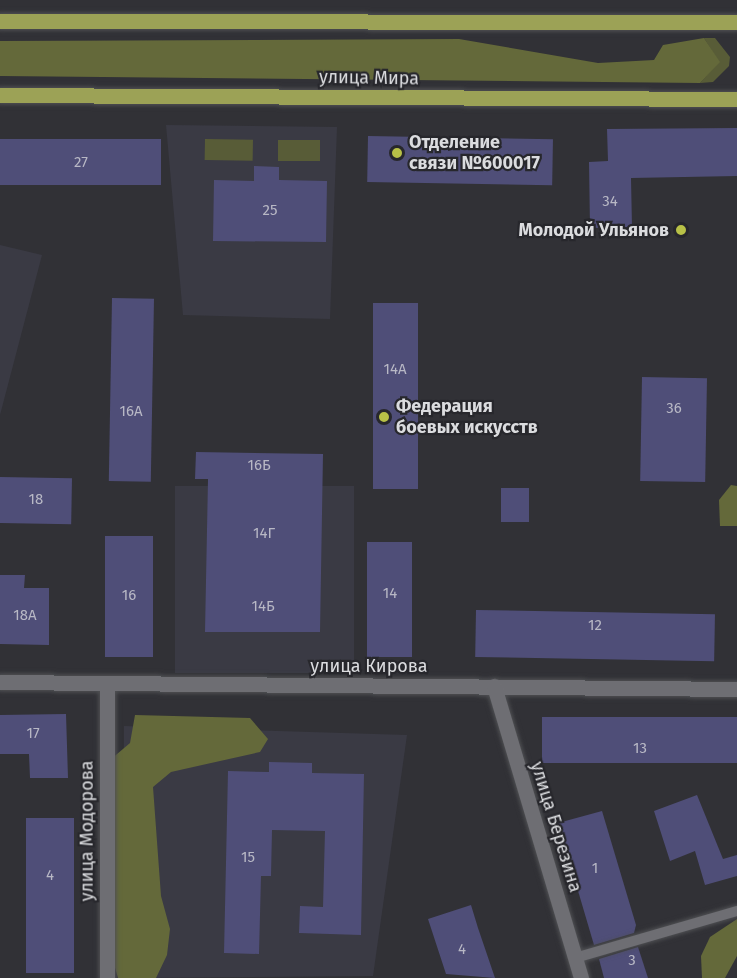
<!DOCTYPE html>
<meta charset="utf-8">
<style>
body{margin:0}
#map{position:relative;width:737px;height:978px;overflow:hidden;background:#313136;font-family:"Fira Sans",sans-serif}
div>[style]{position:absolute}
.built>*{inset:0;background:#3a3a44;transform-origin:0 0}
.green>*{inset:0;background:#585c37;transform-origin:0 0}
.forest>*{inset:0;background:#64693a}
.building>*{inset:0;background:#4f4e78;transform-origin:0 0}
.roads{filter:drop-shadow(0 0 2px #4f5053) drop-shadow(0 0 2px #4f5053)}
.service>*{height:10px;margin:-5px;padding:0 5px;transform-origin:5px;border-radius:5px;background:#6e6e73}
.minor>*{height:15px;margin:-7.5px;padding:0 7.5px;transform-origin:7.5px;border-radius:7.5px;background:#6e6e73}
.primary>*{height:15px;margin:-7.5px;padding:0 7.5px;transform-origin:7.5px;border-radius:7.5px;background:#9ca256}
.dots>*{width:16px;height:16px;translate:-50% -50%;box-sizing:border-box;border:3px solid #27272c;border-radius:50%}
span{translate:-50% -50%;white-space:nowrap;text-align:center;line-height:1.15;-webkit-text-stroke:4.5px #27272c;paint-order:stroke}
.number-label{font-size:15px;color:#b8b8c5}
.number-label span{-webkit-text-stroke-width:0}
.street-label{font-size:18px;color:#dbdcdf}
.poi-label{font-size:18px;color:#dbdcdf;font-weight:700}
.left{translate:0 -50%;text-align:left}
.right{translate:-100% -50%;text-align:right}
</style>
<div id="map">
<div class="built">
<div style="clip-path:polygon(166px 125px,337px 127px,330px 319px,183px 315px)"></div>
<div style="clip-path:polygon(0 245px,42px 255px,0 415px)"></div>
<div style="left:175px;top:486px;width:179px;height:187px"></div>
<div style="clip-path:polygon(124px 726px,407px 735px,373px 976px,124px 978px)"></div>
</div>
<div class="green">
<div style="clip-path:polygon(704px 38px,715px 38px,730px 57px,729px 66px,713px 82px,700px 83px,719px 62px)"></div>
<div style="left:205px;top:139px;width:48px;height:21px;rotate:1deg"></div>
<div style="left:278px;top:140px;width:42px;height:21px"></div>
</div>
<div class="forest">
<div style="clip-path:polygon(704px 38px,720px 62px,700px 83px,0 76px,0 41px,459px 39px,598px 63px,654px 60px,663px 45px)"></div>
<div style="clip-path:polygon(731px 485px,737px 486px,737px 526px,720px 526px,719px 500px)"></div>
<div style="clip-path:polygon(135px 715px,250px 718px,268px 739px,260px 752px,171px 772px,153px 787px,161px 896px,170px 929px,167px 955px,156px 978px,118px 978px,114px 964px,110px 760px,130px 743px)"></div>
<div style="clip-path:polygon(737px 919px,737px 956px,725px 978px,702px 978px,701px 956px,710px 937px)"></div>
</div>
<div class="building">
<div style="clip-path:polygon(737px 128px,737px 176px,631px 178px,632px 227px,590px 228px,589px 162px,608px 161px,607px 129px)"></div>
<div style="left:368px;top:136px;width:185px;height:46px;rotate:1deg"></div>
<div style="left:161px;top:139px;width:46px;height:161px;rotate:90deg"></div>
<div style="clip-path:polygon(254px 166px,279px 167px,279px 180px,327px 181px,326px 242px,213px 241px,214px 180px,254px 181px)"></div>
<div style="left:112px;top:298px;width:42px;height:183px;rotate:1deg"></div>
<div style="left:373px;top:303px;width:45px;height:186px"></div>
<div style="left:642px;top:377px;width:65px;height:104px;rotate:1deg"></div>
<div style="clip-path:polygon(196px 452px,323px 454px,320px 632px,205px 632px,208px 479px,195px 479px)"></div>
<div style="left:0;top:477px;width:72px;height:46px;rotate:1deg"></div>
<div style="left:501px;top:488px;width:28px;height:34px"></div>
<div style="left:105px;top:536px;width:48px;height:121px"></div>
<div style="left:412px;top:542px;width:115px;height:45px;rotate:90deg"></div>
<div style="clip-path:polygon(0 575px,25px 575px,24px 588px,49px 588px,49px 645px,0 644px)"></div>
<div style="left:476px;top:610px;width:239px;height:47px;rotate:1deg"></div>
<div style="clip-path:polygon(66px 714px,68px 778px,30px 778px,29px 754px,0 754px,0 715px)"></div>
<div style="left:542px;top:717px;width:195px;height:46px"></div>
<div style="clip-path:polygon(269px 762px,312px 763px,312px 773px,364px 774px,361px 935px,299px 933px,300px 906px,323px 907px,325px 831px,272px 830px,271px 876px,261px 876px,259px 954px,224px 953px,228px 771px,269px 772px)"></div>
<div style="clip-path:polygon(697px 795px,723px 859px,737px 855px,737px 876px,705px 885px,695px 851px,670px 861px,654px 811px)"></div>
<div style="clip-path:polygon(602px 811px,636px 925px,634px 933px,594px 945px,558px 823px)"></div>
<div style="left:74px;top:818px;width:155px;height:48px;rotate:90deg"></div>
<div style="clip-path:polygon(471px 905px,478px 928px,495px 978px,446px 974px,428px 919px)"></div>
<div style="clip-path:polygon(638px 947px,648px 978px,604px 978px,599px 959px)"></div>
</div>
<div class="roads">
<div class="service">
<div style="left:575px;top:958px;width:169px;rotate:-16.2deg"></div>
</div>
<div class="minor">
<div style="left:0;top:682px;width:737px;rotate:0.54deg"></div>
<div style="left:494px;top:686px;width:305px;rotate:73.4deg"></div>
<div style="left:107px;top:978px;width:295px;rotate:-90deg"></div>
</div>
<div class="primary">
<div style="left:0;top:21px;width:737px;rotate:0.08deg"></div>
<div style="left:0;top:95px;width:737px;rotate:0.31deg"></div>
</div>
</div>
<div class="dots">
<div style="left:397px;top:153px;background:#b8c147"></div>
<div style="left:681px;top:230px;background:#b8c147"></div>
<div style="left:384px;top:417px;background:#b8c147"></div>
</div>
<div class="number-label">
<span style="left:81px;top:163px">27</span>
<span style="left:610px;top:202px">34</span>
<span style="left:270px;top:211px">25</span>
<span style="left:395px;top:370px">14А</span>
<span style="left:674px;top:409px">36</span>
<span style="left:131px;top:412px">16А</span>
<span style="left:259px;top:466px">16Б</span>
<span style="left:36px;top:500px">18</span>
<span style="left:264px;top:534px">14Г</span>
<span style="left:390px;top:594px">14</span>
<span style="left:129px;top:596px">16</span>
<span style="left:263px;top:607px">14Б</span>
<span style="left:25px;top:616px">18А</span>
<span style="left:595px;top:626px">12</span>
<span style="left:33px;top:734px">17</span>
<span style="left:640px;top:749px">13</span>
<span style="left:248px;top:858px">15</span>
<span style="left:595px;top:869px">1</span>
<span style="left:50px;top:876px">4</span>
<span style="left:462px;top:950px">4</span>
<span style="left:632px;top:961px">3</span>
</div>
<div class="street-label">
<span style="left:369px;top:78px;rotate:1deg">улица Мира</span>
<span style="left:369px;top:666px">улица Кирова</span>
<span style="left:556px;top:827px;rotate:73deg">улица Березина</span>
<span style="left:87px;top:831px;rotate:-90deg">улица Модорова</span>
</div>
<div class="poi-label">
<span class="left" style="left:409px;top:153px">Отделение<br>связи №600017</span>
<span class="right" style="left:669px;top:230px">Молодой Ульянов</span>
<span class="left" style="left:396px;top:417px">Федерация<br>боевых искусств</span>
</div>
</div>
